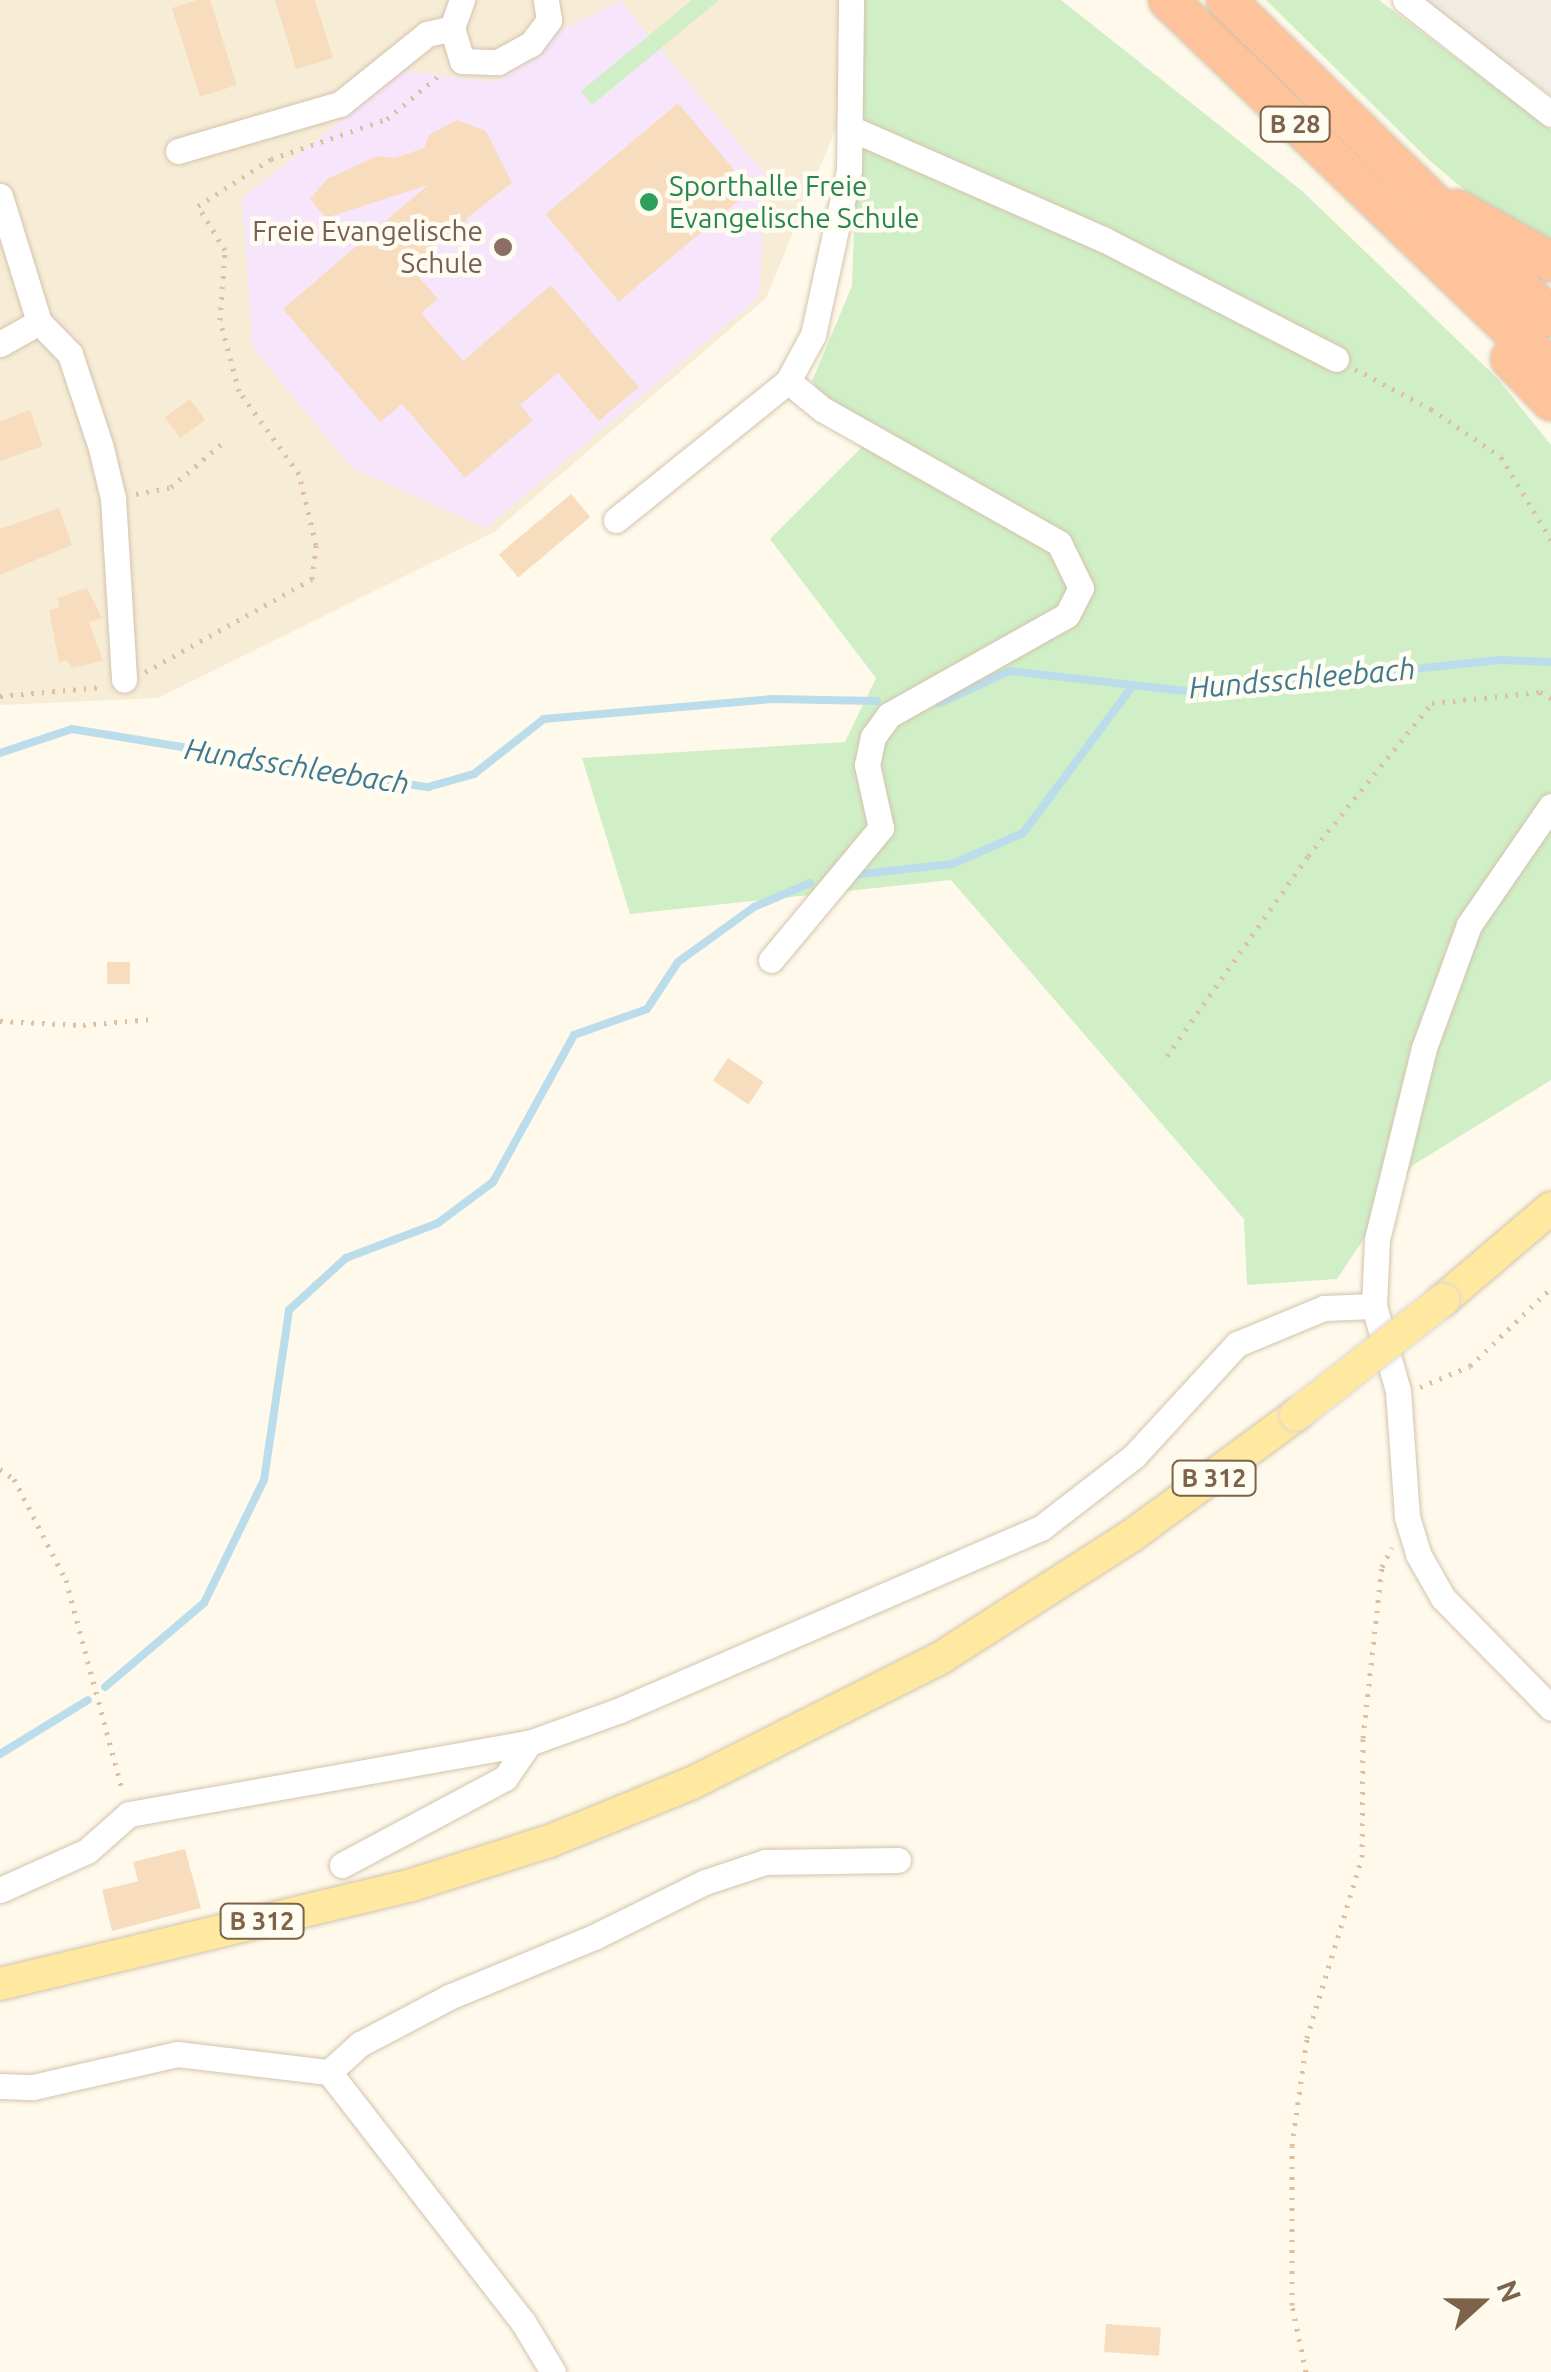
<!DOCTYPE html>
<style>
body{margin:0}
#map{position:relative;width:1551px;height:2372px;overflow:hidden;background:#fef9ea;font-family:Ubuntu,sans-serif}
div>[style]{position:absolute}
.residential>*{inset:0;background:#f7edd7}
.industrial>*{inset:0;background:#f0ebe3}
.education>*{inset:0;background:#f7e6fb}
.green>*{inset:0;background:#d0efc6}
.stream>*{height:8px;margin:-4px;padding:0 4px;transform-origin:4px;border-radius:4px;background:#bbddeb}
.building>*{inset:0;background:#f7ddbe;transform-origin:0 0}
.path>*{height:5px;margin-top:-2.5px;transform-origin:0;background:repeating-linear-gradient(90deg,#ddc0a0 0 2.5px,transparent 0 10.5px)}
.roads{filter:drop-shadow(0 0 2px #d3c3ad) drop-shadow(0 0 2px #d3c3ad)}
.minor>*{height:25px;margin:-12.5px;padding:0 12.5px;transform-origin:12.5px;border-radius:12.5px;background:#fff}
.major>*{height:32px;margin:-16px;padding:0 16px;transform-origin:16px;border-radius:16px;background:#ffe9a0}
.highway>*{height:38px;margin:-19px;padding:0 19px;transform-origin:19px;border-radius:19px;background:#fec39b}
.bridges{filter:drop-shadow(0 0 2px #ddd6d0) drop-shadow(0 0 2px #ddd6d0)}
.major-bridge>*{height:32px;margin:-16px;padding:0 16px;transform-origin:16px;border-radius:16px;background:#ffe9a0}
.dots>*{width:28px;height:28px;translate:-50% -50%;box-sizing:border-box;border:5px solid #fffcf2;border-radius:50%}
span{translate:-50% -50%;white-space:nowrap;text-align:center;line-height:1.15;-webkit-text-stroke:9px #fffcf2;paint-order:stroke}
.shield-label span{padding:2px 8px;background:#fffcf2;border:2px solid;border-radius:8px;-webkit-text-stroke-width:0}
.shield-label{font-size:25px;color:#7d6349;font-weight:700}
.leisure-label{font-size:28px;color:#27864d}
.left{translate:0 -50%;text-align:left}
.education-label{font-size:28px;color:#785e54}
.right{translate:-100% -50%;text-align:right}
.water-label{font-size:30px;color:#407992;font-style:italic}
.north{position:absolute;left:1431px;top:2252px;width:100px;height:100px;-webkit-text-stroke:8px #fffcf2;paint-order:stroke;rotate:69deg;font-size:28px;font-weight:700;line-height:40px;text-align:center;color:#7d6349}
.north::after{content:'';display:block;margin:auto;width:35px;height:45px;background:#7d6349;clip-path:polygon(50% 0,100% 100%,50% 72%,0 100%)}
</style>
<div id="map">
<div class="residential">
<div style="clip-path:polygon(0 0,889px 0,766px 298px,494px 532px,158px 698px,0 705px)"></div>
</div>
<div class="industrial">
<div style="clip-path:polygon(1420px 0,1551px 0,1551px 95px,1531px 81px)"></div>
</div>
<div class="education">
<div style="clip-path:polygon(620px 1px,764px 173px,760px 296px,486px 528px,352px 468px,253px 348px,242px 198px,405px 71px,497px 82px,556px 33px)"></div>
</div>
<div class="green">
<div style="clip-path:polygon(692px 0,719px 0,592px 105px,581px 91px)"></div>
<div style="clip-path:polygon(862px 0,1061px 0,1301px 190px,1497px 378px,1551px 445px,1551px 1080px,1413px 1165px,1337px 1279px,1247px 1285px,1244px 1219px,951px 880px,630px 914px,582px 758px,845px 742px,876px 678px,770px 539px,861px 448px,812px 381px,852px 286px)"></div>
<div style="clip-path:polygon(1266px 0,1379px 0,1551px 130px,1551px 254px,1522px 238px,1429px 160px)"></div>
</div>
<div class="stream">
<div style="left:940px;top:703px;width:77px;rotate:-24.6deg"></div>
<div style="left:1010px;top:671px;width:185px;rotate:6.5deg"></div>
<div style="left:1194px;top:692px;width:307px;rotate:-6deg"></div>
<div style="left:1499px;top:660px;width:52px;rotate:2.2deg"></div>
<div style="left:0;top:753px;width:76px;rotate:-18.4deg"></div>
<div style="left:72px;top:729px;width:361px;rotate:9.3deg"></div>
<div style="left:428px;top:787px;width:48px;rotate:-15.8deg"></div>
<div style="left:474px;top:774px;width:89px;rotate:-38.2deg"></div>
<div style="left:544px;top:719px;width:229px;rotate:-5deg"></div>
<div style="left:772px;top:699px;width:105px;rotate:1.1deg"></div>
<div style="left:852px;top:875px;width:101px;rotate:-6.3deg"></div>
<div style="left:952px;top:864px;width:77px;rotate:-23.6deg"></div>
<div style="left:1023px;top:833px;width:182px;rotate:-53.3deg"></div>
<div style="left:105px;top:1687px;width:130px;rotate:-40.3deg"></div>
<div style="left:204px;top:1603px;width:137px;rotate:-64deg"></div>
<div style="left:264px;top:1480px;width:172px;rotate:-81.6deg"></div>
<div style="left:289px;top:1310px;width:77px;rotate:-42.4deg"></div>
<div style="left:346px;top:1258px;width:98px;rotate:-20.8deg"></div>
<div style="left:438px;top:1223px;width:69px;rotate:-36.7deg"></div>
<div style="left:493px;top:1182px;width:168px;rotate:-61.1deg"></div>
<div style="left:574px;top:1035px;width:77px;rotate:-19.6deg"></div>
<div style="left:647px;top:1009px;width:56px;rotate:-56.6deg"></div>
<div style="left:678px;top:962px;width:94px;rotate:-35.9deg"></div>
<div style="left:754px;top:907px;width:61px;rotate:-23.2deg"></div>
<div style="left:0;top:1754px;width:103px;rotate:-31.5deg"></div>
</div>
<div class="building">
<div style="clip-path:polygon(197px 0,210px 0,237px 85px,200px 97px,172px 8px)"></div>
<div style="clip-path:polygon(275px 0,315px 0,333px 58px,296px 69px)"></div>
<div style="left:678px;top:103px;width:114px;height:173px;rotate:50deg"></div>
<div style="clip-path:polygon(457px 120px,486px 131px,512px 183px,467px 218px,463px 239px,439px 241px,410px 267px,438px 299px,421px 313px,463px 361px,551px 285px,639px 387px,599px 421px,558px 373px,520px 405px,533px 420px,465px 478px,402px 404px,380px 422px,283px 309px,428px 185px,326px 218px,310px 199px,327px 179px,377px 156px,395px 158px,424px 148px,429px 135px)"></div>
<div style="left:190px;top:399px;width:26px;height:31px;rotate:54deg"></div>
<div style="clip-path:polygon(30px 410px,43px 446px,0 461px,0 421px)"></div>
<div style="left:571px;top:494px;width:30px;height:94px;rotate:50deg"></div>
<div style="clip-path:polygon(59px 508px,72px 545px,0 575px,0 529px)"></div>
<div style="clip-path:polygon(87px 588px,102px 618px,89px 622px,103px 661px,71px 668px,67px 660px,59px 663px,49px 610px,60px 607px,57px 598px)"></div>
<div style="left:107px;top:962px;width:23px;height:22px"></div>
<div style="left:728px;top:1058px;width:43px;height:27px;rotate:34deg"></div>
<div style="clip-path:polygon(185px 1849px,201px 1908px,112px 1931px,102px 1890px,138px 1881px,133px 1862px)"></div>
<div style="left:1106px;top:2324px;width:55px;height:28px;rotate:4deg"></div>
</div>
<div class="path">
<div style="left:1355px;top:369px;width:86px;rotate:27.8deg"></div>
<div style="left:1431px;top:409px;width:85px;rotate:34.4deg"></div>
<div style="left:1501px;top:457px;width:97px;rotate:58.9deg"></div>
<div style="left:136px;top:494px;width:36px;rotate:-11deg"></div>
<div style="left:171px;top:487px;width:71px;rotate:-40.4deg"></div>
<div style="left:145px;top:672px;width:191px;rotate:-29.1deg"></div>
<div style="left:312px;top:579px;width:34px;rotate:-83deg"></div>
<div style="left:316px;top:545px;width:73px;rotate:-103.5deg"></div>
<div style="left:299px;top:474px;width:102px;rotate:-125.9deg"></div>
<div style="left:239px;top:391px;width:73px;rotate:-105deg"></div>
<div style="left:220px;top:320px;width:70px;rotate:-85.9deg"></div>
<div style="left:225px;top:250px;width:52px;rotate:-121.5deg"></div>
<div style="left:198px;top:206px;width:87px;rotate:-32.8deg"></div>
<div style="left:271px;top:159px;width:123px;rotate:-19deg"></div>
<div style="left:387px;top:119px;width:72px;rotate:-39.9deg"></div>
<div style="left:0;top:696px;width:101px;rotate:-5.1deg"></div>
<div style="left:0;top:1021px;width:83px;rotate:2.8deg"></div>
<div style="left:83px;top:1025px;width:68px;rotate:-5deg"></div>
<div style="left:1167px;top:1056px;width:245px;rotate:-54.8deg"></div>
<div style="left:1308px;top:856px;width:197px;rotate:-51deg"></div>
<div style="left:1432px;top:703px;width:109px;rotate:-5.8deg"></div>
<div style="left:1540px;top:692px;width:13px;rotate:29deg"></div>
<div style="left:1420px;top:1387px;width:54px;rotate:-22.8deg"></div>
<div style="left:1470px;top:1366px;width:112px;rotate:-43.9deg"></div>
<div style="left:0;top:1469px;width:17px;rotate:36deg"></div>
<div style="left:14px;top:1479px;width:114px;rotate:62.8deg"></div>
<div style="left:66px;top:1580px;width:220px;rotate:75deg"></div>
<div style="left:1306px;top:2372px;width:68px;rotate:-101.8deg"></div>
<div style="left:1292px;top:2305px;width:159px;rotate:-90deg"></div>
<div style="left:1292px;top:2146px;width:109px;rotate:-82.1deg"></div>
<div style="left:1307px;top:2038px;width:189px;rotate:-73.1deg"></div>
<div style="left:1362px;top:1857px;width:119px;rotate:-89.5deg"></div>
<div style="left:1363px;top:1738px;width:172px;rotate:-83.7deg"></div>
<div style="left:1382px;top:1567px;width:22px;rotate:-63deg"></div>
</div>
<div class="roads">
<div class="minor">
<div style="left:462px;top:0;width:30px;rotate:110deg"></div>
<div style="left:452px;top:28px;width:34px;rotate:73deg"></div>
<div style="left:462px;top:61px;width:36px;rotate:2deg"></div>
<div style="left:498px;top:62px;width:38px;rotate:-29deg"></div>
<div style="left:531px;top:44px;width:30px;rotate:-53deg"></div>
<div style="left:549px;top:20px;width:20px;rotate:-99deg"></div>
<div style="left:1405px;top:0;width:185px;rotate:38deg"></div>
<div style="left:850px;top:128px;width:276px;rotate:23.7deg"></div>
<div style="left:1103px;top:239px;width:262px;rotate:27.2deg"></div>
<div style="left:178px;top:151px;width:169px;rotate:-16.2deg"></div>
<div style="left:340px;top:104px;width:112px;rotate:-38.8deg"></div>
<div style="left:427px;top:34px;width:26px;rotate:-13deg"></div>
<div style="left:0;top:196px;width:132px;rotate:72.8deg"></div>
<div style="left:39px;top:322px;width:45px;rotate:45.9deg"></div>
<div style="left:70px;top:354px;width:99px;rotate:71.7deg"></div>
<div style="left:101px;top:448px;width:51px;rotate:76.5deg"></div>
<div style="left:113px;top:498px;width:182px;rotate:86.5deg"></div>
<div style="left:0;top:344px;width:45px;rotate:-29.4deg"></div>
<div style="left:616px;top:520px;width:221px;rotate:-38.9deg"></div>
<div style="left:788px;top:381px;width:52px;rotate:-61.5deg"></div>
<div style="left:813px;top:335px;width:169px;rotate:-77.7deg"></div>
<div style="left:849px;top:170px;width:170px;rotate:-89.3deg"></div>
<div style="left:1551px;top:806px;width:145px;rotate:124.6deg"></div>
<div style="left:1469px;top:925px;width:131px;rotate:110.1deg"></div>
<div style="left:1424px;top:1048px;width:198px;rotate:103.8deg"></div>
<div style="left:1377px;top:1240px;width:66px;rotate:92.6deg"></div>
<div style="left:1374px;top:1306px;width:88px;rotate:74.2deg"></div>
<div style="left:1398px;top:1391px;width:126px;rotate:85.9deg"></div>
<div style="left:1407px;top:1517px;width:39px;rotate:73deg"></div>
<div style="left:1418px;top:1554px;width:51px;rotate:60.4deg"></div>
<div style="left:1443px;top:1598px;width:154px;rotate:45.5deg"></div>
<div style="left:771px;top:960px;width:172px;rotate:-50.2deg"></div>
<div style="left:881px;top:828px;width:65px;rotate:-102.5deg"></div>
<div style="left:867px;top:765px;width:29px;rotate:-78deg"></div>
<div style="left:873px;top:737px;width:27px;rotate:-54deg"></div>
<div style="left:889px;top:715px;width:204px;rotate:-29.3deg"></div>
<div style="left:1067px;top:615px;width:30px;rotate:-63deg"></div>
<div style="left:1081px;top:588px;width:50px;rotate:-116.1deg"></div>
<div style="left:1059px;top:543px;width:272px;rotate:-150.5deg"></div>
<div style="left:822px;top:409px;width:44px;rotate:-140.5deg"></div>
<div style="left:342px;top:1865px;width:185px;rotate:-28.1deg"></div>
<div style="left:505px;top:1778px;width:42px;rotate:-55.6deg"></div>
<div style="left:0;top:1890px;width:95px;rotate:-24.1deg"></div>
<div style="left:87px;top:1851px;width:56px;rotate:-41.4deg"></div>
<div style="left:129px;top:1814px;width:406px;rotate:-10.1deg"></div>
<div style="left:529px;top:1743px;width:97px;rotate:-19.9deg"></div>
<div style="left:620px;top:1710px;width:459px;rotate:-23.4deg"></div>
<div style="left:1041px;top:1528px;width:118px;rotate:-37.7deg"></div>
<div style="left:1134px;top:1456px;width:152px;rotate:-47.4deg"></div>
<div style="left:1237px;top:1344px;width:94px;rotate:-22.5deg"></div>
<div style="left:1324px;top:1308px;width:50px;rotate:-2.3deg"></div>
<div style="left:329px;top:2072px;width:42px;rotate:-42.1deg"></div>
<div style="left:360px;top:2044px;width:101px;rotate:-27.8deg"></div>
<div style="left:449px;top:1997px;width:157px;rotate:-22.5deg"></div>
<div style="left:594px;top:1937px;width:124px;rotate:-26.4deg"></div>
<div style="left:705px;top:1882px;width:63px;rotate:-18.4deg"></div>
<div style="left:765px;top:1862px;width:133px;rotate:-0.9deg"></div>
<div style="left:0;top:2086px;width:33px;rotate:2deg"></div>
<div style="left:33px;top:2087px;width:148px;rotate:-12.9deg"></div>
<div style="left:177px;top:2054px;width:153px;rotate:6.8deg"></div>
<div style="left:329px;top:2072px;width:316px;rotate:52.2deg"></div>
<div style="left:523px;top:2322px;width:58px;rotate:59deg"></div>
</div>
<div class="major">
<div style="left:1443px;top:1300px;width:142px;rotate:-40.4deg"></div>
<div style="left:0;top:1984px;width:424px;rotate:-13.5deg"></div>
<div style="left:412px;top:1885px;width:145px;rotate:-17.7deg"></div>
<div style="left:550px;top:1841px;width:153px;rotate:-22.2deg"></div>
<div style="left:692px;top:1783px;width:280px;rotate:-26.7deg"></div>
<div style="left:942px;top:1657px;width:223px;rotate:-32.6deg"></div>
<div style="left:1130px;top:1537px;width:206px;rotate:-36.3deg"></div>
</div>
<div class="highway">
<div style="left:1168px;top:0;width:531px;rotate:43.86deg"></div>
<div style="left:1226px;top:0;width:454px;rotate:44.3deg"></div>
<div style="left:1457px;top:209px;width:108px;rotate:29.4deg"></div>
<div style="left:1510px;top:359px;width:59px;rotate:45.7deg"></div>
</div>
</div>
<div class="bridges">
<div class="major-bridge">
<div style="left:1296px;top:1415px;width:187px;rotate:-38deg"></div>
</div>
</div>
<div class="dots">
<div style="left:649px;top:202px;background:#2e9e5b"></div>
<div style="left:503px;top:247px;background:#8d6e63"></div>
</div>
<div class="shield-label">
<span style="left:1295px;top:124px">B 28</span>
<span style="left:1214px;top:1478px">B 312</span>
<span style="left:262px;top:1921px">B 312</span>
</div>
<div class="leisure-label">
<span class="left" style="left:669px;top:202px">Sporthalle Freie<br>Evangelische Schule</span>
</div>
<div class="education-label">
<span class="right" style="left:483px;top:247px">Freie Evangelische<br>Schule</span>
</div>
<div class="water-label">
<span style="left:1302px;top:678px;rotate:-5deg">Hundsschleebach</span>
<span style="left:297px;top:766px;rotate:9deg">Hundsschleebach</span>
</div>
<div class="north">N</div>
</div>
